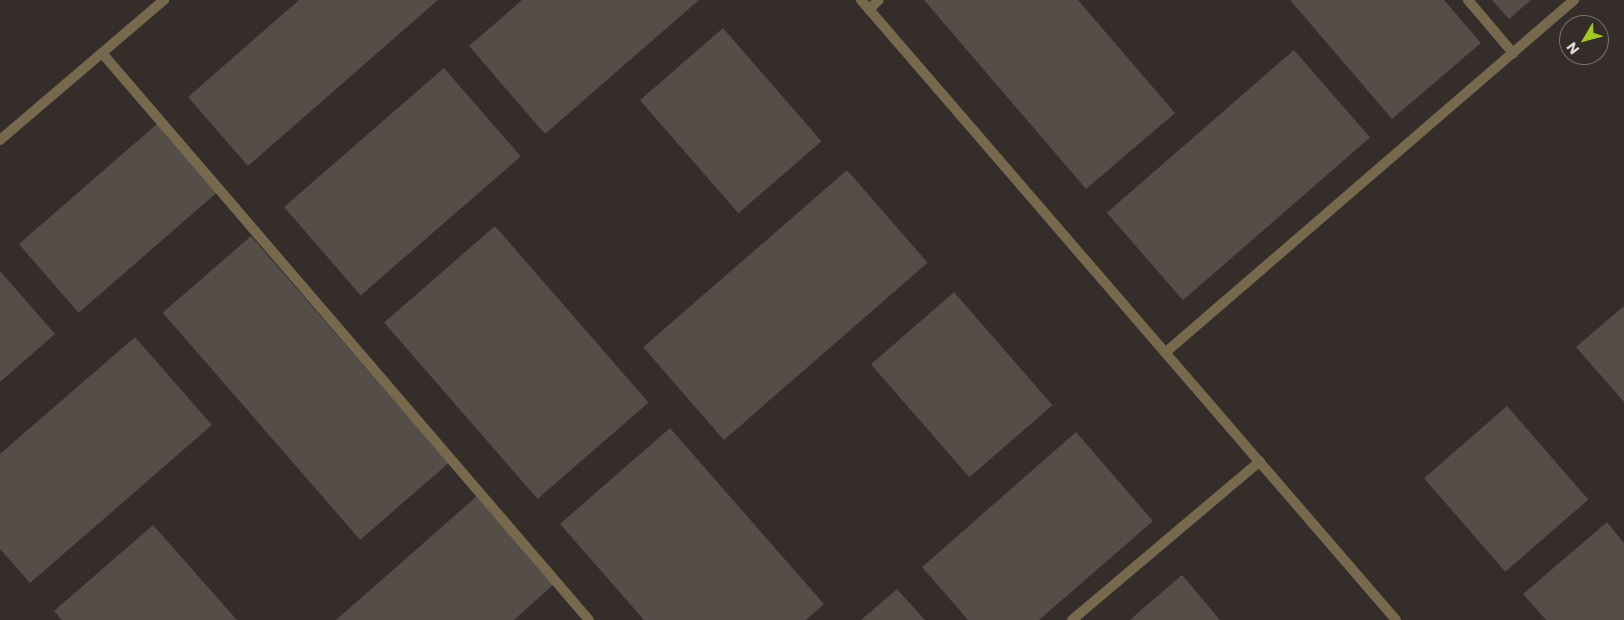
<!DOCTYPE html>
<style>
body{margin:0}
#map{position:relative;width:1624px;height:620px;overflow:hidden;background:#342d29;font-family:Poppins,sans-serif}
div>[style]{position:absolute}
.building>*{inset:0;background:#544d48;transform-origin:0 0}
.street>*{height:10px;margin:-5px;padding:0 5px;transform-origin:5px;border-radius:5px;background:#76694e}
span{translate:-50% -50%;white-space:nowrap;text-align:center;line-height:1.15;-webkit-text-stroke:5px #342d29;paint-order:stroke}
.north{position:absolute;left:1559px;top:15px;width:50px;height:50px;box-sizing:border-box;background:#342d29;border:1px solid #78726f;border-radius:50%;rotate:233deg;font-size:14px;font-weight:700;line-height:20px;text-align:center;color:#dfdad8}
.north::after{content:'';display:block;margin:auto;width:18px;height:22px;background:#a2c928;clip-path:polygon(50% 0,100% 100%,50% 72%,0 100%)}
</style>
<div id="map">
<div class="building">
<div style="clip-path:polygon(299px 0,438px 0,248px 166px,188px 97px)"></div>
<div style="clip-path:polygon(522px 0,699px 0,545px 134px,469px 46px)"></div>
<div style="clip-path:polygon(924px 0,1078px 0,1175px 113px,1086px 189px)"></div>
<div style="clip-path:polygon(1290px 0,1444px 0,1481px 43px,1392px 119px)"></div>
<div style="clip-path:polygon(1492px 0,1531px 0,1509px 19px)"></div>
<div style="left:723px;top:28px;width:150px;height:110px;rotate:49deg"></div>
<div style="left:1294px;top:50px;width:116px;height:248px;rotate:49deg"></div>
<div style="left:444px;top:68px;width:117px;height:212px;rotate:49deg"></div>
<div style="left:157px;top:124px;width:91px;height:183px;rotate:49deg"></div>
<div style="left:847px;top:170px;width:123px;height:270px;rotate:49deg"></div>
<div style="left:495px;top:226px;width:234px;height:147px;rotate:49deg"></div>
<div style="left:251px;top:236px;width:301px;height:117px;rotate:49deg"></div>
<div style="clip-path:polygon(0 271px,55px 334px,0 382px)"></div>
<div style="left:954px;top:292px;width:150px;height:110px;rotate:49deg"></div>
<div style="clip-path:polygon(1624px 306px,1624px 402px,1576px 347px)"></div>
<div style="clip-path:polygon(135px 337px,212px 425px,30px 583px,0 549px,0 454px)"></div>
<div style="left:1507px;top:406px;width:124px;height:110px;rotate:49deg"></div>
<div style="clip-path:polygon(670px 428px,824px 604px,806px 620px,644px 620px,560px 524px)"></div>
<div style="clip-path:polygon(1076px 432px,1153px 521px,1039px 620px,968px 620px,922px 567px)"></div>
<div style="clip-path:polygon(477px 496px,554px 584px,514px 620px,336px 620px)"></div>
<div style="clip-path:polygon(1607px 522px,1624px 543px,1624px 620px,1546px 620px,1523px 594px)"></div>
<div style="clip-path:polygon(153px 525px,237px 620px,62px 620px,54px 611px)"></div>
<div style="clip-path:polygon(1182px 575px,1220px 620px,1130px 620px,1140px 611px)"></div>
<div style="clip-path:polygon(897px 589px,925px 620px,861px 620px)"></div>
</div>
<div class="street">
<div style="left:861px;top:0;width:819px;rotate:49.21deg"></div>
<div style="left:1468px;top:0;width:70px;rotate:49.7deg"></div>
<div style="left:869px;top:9px;width:13px;rotate:-42deg"></div>
<div style="left:102px;top:53px;width:747px;rotate:49.34deg"></div>
<div style="left:0;top:140px;width:216px;rotate:-40.5deg"></div>
<div style="left:1166px;top:352px;width:539px;rotate:-40.79deg"></div>
<div style="left:1072px;top:620px;width:246px;rotate:-40.2deg"></div>
</div>
<div class="north">N</div>
</div>
